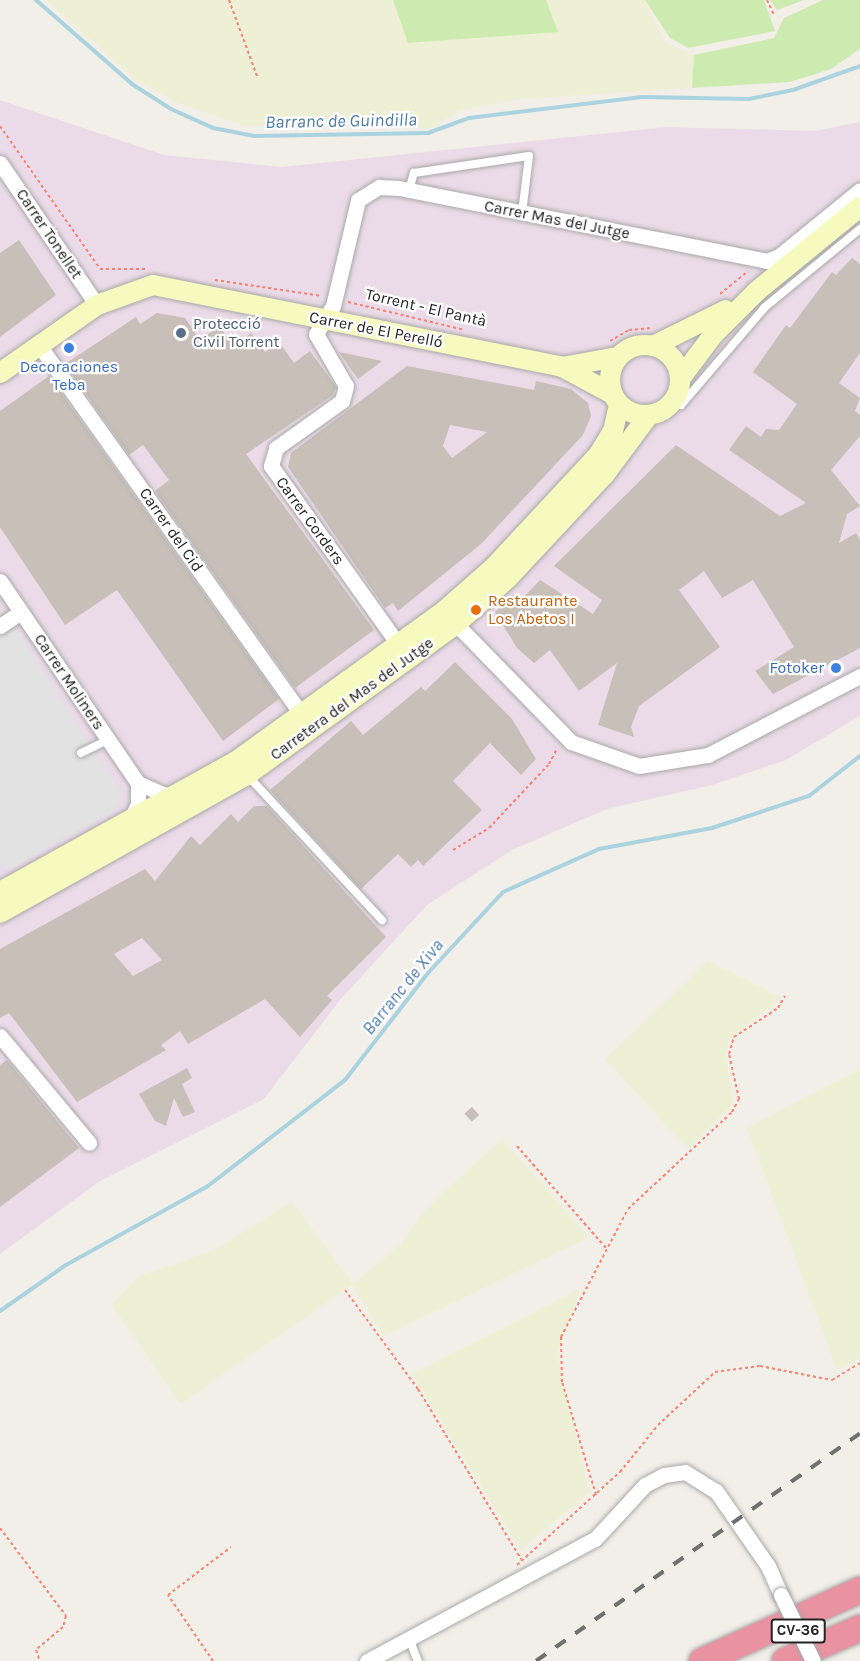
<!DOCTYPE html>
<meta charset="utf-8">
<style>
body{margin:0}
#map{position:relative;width:860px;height:1661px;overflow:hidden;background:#f2efe9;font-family:Karla,sans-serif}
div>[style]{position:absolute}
.industrial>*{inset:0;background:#ebdbe8}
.farmland>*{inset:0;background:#eef0d5}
.grass>*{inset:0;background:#cdebb0}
.parking>*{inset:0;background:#e2e2e2}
.stream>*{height:4px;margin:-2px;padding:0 2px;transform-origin:2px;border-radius:2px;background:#aad3df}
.building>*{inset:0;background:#c7bfb8;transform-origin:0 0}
.path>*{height:2px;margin-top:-1px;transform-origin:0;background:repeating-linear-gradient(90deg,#fa8072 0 3px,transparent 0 6px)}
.roads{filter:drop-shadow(0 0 2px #a9a9a9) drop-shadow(0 0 2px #a9a9a9)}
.lane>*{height:8px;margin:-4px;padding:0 4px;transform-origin:4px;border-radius:4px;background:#fff}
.street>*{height:15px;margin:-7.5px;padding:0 7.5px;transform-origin:7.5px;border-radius:7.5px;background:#fff}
.secondary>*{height:20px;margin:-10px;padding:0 10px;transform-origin:10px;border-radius:10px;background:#f7fabf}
.secondary>.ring{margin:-10px;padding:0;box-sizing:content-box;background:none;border:20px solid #f7fabf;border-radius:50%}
.highway>*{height:26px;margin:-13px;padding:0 13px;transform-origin:13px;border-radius:13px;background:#e892a2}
.rail>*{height:4px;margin-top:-2px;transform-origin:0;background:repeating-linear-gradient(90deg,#707070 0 12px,transparent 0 24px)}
.bridges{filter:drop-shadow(0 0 2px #a9a9a9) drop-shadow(0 0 2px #a9a9a9)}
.street-bridge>*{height:15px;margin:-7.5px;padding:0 7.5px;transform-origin:7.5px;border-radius:7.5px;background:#fff}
.dots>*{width:16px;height:16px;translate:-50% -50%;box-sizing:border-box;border:3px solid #fff;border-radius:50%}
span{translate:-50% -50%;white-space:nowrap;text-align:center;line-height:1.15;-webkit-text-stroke:4.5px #fff;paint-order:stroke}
.shield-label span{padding:2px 4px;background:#fff;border:2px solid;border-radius:4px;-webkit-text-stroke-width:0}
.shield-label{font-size:15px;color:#222;font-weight:700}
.street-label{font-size:16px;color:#222}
.service-label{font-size:16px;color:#4e5e75}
.left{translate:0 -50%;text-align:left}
.shop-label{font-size:16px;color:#366cbe}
.right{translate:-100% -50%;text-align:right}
.food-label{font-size:16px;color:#c56008}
.water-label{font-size:18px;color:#4a7aab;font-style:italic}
</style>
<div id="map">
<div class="industrial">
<div style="clip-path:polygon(0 100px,164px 155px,282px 167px,667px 127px,814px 131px,860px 122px,860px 716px,786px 760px,712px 785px,607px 809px,512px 850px,427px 905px,340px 1000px,264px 1099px,100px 1181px,0 1254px)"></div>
</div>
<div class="farmland">
<div style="clip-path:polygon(46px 0,393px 0,409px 42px,558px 32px,546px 0,645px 0,665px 43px,694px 55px,692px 88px,519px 99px,461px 110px,429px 129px,379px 120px,245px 126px,178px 103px,135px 79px)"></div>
<div style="clip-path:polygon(708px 961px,782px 998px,731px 1037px,726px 1055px,733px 1104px,688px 1149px,605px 1059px)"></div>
<div style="clip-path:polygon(860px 1069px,860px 1358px,837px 1370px,747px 1128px)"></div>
<div style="clip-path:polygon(502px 1139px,589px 1237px,384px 1336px,352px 1285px,180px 1404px,112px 1305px,136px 1278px,216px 1249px,292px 1202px,353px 1284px,398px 1247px,426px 1209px)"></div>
<div style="clip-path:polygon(581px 1288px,557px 1354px,590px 1492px,521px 1550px,412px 1374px)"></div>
</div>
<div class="grass">
<div style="clip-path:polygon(393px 0,546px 0,558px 32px,408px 43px)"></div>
<div style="clip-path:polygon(645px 0,764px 0,775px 31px,688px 48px,670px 38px)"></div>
<div style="clip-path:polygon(770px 0,804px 0,777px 10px)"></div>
<div style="clip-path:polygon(823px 0,860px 0,860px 49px,831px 69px,790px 82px,692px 88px,694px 55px,774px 38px,784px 18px)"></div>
</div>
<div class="parking">
<div style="clip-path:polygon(13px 624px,121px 794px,117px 809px,6px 871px,0 861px,0 632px)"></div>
</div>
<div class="stream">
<div style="left:36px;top:0;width:128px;rotate:41.2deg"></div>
<div style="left:132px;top:84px;width:46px;rotate:32.7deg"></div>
<div style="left:171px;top:109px;width:46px;rotate:24.3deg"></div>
<div style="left:213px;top:128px;width:42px;rotate:11deg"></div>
<div style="left:254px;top:136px;width:174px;rotate:-1deg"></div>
<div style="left:428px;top:133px;width:44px;rotate:-20.1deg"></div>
<div style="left:469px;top:118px;width:174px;rotate:-6.9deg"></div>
<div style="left:642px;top:97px;width:107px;rotate:1.1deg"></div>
<div style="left:749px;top:99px;width:45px;rotate:-11.6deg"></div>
<div style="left:793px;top:90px;width:71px;rotate:-19.7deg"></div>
<div style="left:0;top:1311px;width:80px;rotate:-34.9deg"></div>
<div style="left:66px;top:1265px;width:162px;rotate:-29.1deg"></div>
<div style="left:208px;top:1186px;width:173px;rotate:-37.7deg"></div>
<div style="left:345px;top:1080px;width:135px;rotate:-52.2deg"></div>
<div style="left:428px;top:973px;width:110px;rotate:-47.2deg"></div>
<div style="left:503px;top:892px;width:105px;rotate:-24.1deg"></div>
<div style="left:599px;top:849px;width:115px;rotate:-10.5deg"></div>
<div style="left:712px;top:828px;width:102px;rotate:-18.3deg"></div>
<div style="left:809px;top:796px;width:65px;rotate:-38.1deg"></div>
</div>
<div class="building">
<div style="clip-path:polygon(19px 240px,56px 295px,0 337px,0 253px)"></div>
<div style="clip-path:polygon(852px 258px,860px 264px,860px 353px,839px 383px,860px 398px,855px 411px,860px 415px,860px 436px,831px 470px,860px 506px,847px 514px,839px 543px,856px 533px,860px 540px,860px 648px,773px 694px,755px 671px,794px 647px,753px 580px,722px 598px,704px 571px,679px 590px,720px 647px,639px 706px,631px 727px,634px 737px,598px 725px,617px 663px,579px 691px,550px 650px,534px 663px,517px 648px,495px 612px,514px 594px,522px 599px,540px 580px,593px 614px,602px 600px,554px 566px,676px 445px,780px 516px,806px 503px,729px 450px,746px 426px,761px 437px,766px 429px,779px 430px,797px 404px,753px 372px,786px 325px,790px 328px,832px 272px,836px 275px)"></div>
<div style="clip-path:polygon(157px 313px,185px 318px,200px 340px,219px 326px,234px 346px,251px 333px,265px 352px,279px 342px,294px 363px,310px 351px,336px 387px,333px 395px,246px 454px,374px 630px,295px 688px,155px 491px,169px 480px,143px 445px,129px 455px,65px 364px,136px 317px,140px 324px)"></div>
<div style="clip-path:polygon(339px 352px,382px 361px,358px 379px)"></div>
<div style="clip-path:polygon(evenodd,407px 366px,534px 390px,536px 381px,571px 389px,588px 403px,591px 416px,583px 435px,481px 544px,398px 611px,393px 603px,385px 608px,288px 467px,291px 453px,407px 366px,450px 425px,487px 432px,452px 458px,443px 446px,450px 425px)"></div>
<div style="clip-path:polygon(49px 376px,279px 699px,223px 741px,117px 590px,65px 625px,0 527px,0 411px)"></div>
<div style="clip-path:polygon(455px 662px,512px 719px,536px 759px,521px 775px,490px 743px,453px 781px,482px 810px,423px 866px,418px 860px,411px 867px,398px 854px,361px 889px,270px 790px,351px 721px,363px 735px,421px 687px,425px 691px)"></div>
<div style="clip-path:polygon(evenodd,254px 806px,267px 806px,386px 937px,327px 996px,332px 1000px,300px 1037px,265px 999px,188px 1044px,180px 1031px,161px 1045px,166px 1050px,77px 1102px,9px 1013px,0 1018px,0 949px,145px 869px,155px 881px,191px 836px,200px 845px,231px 814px,238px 822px,254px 806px,142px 938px,162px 960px,133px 976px,114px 954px,142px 938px)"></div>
<div style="clip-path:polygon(7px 1060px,79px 1148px,0 1207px,0 1065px)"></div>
<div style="clip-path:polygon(187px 1068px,192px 1078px,182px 1084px,195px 1112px,183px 1117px,174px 1098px,166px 1126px,155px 1121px,139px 1094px)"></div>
<div style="left:472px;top:1107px;width:11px;height:10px;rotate:49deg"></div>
</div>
<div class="path">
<div style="left:229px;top:0;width:84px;rotate:69.8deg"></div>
<div style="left:767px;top:0;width:17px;rotate:65deg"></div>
<div style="left:0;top:126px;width:174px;rotate:55deg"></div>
<div style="left:100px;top:269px;width:47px"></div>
<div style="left:215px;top:280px;width:108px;rotate:8.5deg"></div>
<div style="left:720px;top:294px;width:36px;rotate:-39deg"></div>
<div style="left:348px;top:302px;width:120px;rotate:13.5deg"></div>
<div style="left:610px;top:341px;width:22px;rotate:-30deg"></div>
<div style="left:629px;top:330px;width:23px;rotate:-5deg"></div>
<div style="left:453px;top:850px;width:42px;rotate:-31.4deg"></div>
<div style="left:489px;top:828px;width:88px;rotate:-46.8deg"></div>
<div style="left:549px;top:764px;width:17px;rotate:-62deg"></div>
<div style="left:517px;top:1146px;width:135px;rotate:48.9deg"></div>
<div style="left:345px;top:1290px;width:123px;rotate:53.6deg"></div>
<div style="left:418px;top:1389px;width:199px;rotate:58.8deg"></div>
<div style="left:596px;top:1495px;width:118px;rotate:-106.7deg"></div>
<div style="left:562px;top:1382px;width:45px;rotate:-91.3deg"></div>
<div style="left:561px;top:1337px;width:144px;rotate:-62.4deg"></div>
<div style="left:628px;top:1209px;width:142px;rotate:-43deg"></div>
<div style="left:732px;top:1112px;width:15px;rotate:-62deg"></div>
<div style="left:739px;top:1099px;width:46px;rotate:-102.5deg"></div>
<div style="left:729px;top:1054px;width:18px;rotate:-74deg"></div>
<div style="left:734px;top:1037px;width:53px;rotate:-33.4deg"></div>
<div style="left:778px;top:1008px;width:14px;rotate:-60deg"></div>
<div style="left:0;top:1528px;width:110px;rotate:53.1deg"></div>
<div style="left:66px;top:1616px;width:11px;rotate:105deg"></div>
<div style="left:63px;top:1627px;width:35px;rotate:140deg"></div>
<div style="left:36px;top:1650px;width:12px;rotate:70deg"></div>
<div style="left:517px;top:1565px;width:139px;rotate:-42.1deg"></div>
<div style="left:620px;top:1472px;width:60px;rotate:-51deg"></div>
<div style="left:658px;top:1425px;width:78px;rotate:-42.9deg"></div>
<div style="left:715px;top:1372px;width:45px;rotate:-7.6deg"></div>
<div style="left:760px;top:1366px;width:73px;rotate:11deg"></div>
<div style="left:832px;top:1380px;width:33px;rotate:-31deg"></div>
<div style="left:213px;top:1661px;width:80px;rotate:-124.3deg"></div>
<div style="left:168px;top:1595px;width:79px;rotate:-37.3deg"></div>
</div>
<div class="roads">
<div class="lane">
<div style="left:409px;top:190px;width:18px;rotate:-74deg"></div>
<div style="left:414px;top:173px;width:116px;rotate:-8.4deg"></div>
<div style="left:529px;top:156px;width:57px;rotate:97deg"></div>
<div style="left:671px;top:404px;width:10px;rotate:6deg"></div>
<div style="left:681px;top:405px;width:129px;rotate:-49.4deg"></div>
<div style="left:765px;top:307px;width:123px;rotate:-39.4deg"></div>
<div style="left:81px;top:753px;width:30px;rotate:-26deg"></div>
<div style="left:248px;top:776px;width:197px;rotate:47.1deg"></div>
<div style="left:409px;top:1638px;width:25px;rotate:69deg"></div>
</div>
<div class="street">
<div style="left:0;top:163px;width:172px;rotate:55.7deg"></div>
<div style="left:39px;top:345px;width:454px;rotate:54.6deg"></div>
<div style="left:0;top:581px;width:245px;rotate:55.7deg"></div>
<div style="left:138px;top:783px;width:30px;rotate:24deg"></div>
<div style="left:165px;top:795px;width:14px;rotate:-8deg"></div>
<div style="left:456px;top:624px;width:165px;rotate:45.7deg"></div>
<div style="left:571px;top:742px;width:72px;rotate:19.4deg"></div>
<div style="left:639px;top:766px;width:70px;rotate:-9.1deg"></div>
<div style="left:708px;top:755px;width:171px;rotate:-27.5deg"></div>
<div style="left:0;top:626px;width:25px;rotate:-34deg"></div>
<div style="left:398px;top:644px;width:219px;rotate:-125.5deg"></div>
<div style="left:271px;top:466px;width:19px;rotate:-74deg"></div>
<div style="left:276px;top:448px;width:81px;rotate:-35.5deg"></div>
<div style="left:342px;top:401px;width:16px;rotate:-75deg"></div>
<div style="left:346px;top:386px;width:60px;rotate:-120deg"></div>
<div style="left:316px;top:334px;width:33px;rotate:-59deg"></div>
<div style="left:333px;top:306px;width:109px;rotate:-76.7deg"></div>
<div style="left:358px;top:200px;width:25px;rotate:-32deg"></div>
<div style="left:379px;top:187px;width:20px;rotate:3deg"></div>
<div style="left:399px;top:188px;width:374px;rotate:11.2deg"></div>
<div style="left:766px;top:261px;width:14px;rotate:-21deg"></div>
<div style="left:779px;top:256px;width:104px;rotate:-39.2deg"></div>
<div style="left:130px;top:821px;width:19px;rotate:-65deg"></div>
<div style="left:138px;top:804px;width:21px;rotate:-90deg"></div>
<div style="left:0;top:1036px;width:139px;rotate:50.2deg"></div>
<div style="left:367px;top:1661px;width:259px;rotate:-28.2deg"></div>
<div style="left:595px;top:1539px;width:74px;rotate:-47.2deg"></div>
<div style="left:645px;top:1485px;width:21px;rotate:-28deg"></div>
<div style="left:664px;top:1475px;width:21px;rotate:-8deg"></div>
<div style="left:685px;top:1472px;width:36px;rotate:32deg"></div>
<div style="left:716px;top:1491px;width:91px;rotate:55.3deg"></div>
<div style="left:768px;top:1566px;width:32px;rotate:66deg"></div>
</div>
<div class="secondary">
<div class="ring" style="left:610px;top:345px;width:50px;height:50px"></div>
<div style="left:653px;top:346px;width:81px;rotate:-26.3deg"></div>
<div style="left:562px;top:367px;width:56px;rotate:-10.3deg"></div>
<div style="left:0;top:373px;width:118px;rotate:-35deg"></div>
<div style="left:97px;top:305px;width:59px;rotate:-19.7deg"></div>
<div style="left:153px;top:285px;width:417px;rotate:11.3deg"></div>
<div style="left:562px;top:367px;width:55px;rotate:28deg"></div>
<div style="left:680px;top:379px;width:55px;rotate:-53.1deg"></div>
<div style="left:713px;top:335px;width:62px;rotate:-45deg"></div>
<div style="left:757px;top:291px;width:133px;rotate:-39.2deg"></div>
<div style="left:0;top:892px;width:269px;rotate:-29deg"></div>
<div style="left:235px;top:762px;width:258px;rotate:-35.8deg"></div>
<div style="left:444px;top:611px;width:67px;rotate:-41.3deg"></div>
<div style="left:494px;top:567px;width:154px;rotate:-47.1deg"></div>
<div style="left:599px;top:454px;width:27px;rotate:-59deg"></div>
<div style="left:613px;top:431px;width:27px;rotate:-77deg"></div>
<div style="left:0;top:913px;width:283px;rotate:-29.2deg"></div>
<div style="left:247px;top:775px;width:258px;rotate:-35.8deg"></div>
<div style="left:456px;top:624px;width:69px;rotate:-41.5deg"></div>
<div style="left:508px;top:578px;width:142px;rotate:-47deg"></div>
<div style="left:605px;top:474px;width:72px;rotate:-53.4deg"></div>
</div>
<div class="highway">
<div style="left:702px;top:1661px;width:173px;rotate:-24.2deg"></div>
<div style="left:785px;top:1661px;width:82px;rotate:-23.7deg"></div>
</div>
</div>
<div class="rail">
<div style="left:536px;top:1661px;width:396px;rotate:-35.1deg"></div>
</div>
<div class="bridges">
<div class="street-bridge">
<div style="left:781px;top:1595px;width:73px;rotate:64.1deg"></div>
</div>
</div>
<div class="dots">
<div style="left:181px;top:333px;background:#5c6f8a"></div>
<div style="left:69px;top:348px;background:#3f7fe0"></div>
<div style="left:476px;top:610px;background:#e8710a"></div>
<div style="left:836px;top:668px;background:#3f7fe0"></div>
</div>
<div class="shield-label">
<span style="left:798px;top:1631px">CV-36</span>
</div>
<div class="street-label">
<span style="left:557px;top:220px;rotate:11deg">Carrer Mas del Jutge</span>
<span style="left:49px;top:234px;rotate:56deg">Carrer Tonellet</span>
<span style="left:426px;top:308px;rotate:13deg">Torrent - El Pantà</span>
<span style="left:376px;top:330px;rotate:11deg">Carrer de El Perelló</span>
<span style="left:310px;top:521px;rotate:54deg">Carrer Corders</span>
<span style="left:171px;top:530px;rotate:55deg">Carrer del Cid</span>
<span style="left:69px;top:682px;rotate:56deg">Carrer Moliners</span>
<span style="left:352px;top:699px;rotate:-36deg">Carretera del Mas del Jutge</span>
</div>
<div class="service-label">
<span class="left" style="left:193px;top:333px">Protecció<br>Civil Torrent</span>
</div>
<div class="shop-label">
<span style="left:69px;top:376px">Decoraciones<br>Teba</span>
<span class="right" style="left:824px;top:668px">Fotoker</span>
</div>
<div class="food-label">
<span class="left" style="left:488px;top:610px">Restaurante<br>Los Abetos I</span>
</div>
<div class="water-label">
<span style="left:341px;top:121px;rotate:-1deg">Barranc de Guindilla</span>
<span style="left:403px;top:987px;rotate:-51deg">Barranc de Xiva</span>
</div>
</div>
